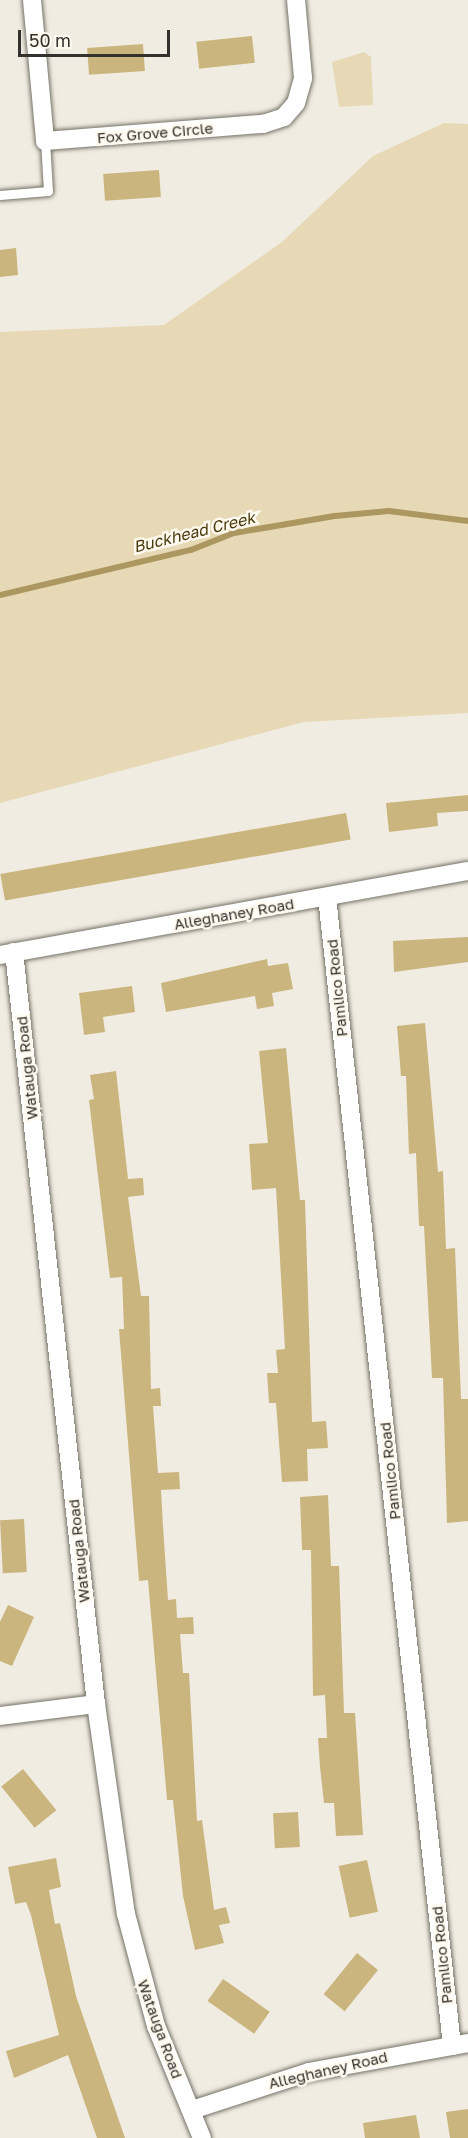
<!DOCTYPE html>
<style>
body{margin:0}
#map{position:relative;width:468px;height:2138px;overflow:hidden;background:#f0ece1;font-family:"Golos Text",sans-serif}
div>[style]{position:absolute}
.green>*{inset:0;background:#e7d9b5}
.stream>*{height:6px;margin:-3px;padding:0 3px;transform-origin:3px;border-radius:3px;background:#ac9761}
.building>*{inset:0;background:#cbb57e;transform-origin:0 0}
.roads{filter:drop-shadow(0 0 2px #757268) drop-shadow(0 0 2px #757268)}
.lane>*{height:9px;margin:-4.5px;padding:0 4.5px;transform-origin:4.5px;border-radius:4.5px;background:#fff}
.street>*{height:18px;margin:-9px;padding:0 9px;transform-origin:9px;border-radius:9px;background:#fff}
span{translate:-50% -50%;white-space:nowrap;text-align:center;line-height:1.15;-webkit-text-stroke:5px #fef9ee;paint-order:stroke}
.street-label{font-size:15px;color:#33312d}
.water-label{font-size:16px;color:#49390b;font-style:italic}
.scale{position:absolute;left:18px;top:30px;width:152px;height:27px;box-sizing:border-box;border:3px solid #33312d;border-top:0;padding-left:8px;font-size:18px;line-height:21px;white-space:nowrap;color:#33312d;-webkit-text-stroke:4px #fef9ee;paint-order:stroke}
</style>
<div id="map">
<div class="green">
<div style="clip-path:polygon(364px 52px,371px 57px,373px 105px,339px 107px,332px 62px)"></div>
<div style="clip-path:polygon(444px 123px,468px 124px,468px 713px,304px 722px,0 803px,0 332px,164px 325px,282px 242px,373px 156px)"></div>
</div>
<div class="stream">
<div style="left:0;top:595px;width:196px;rotate:-13.3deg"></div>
<div style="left:191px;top:550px;width:46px;rotate:-21.6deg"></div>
<div style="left:234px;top:533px;width:102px;rotate:-9.6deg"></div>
<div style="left:335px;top:516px;width:54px;rotate:-5.3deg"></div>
<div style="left:389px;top:511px;width:80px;rotate:7.2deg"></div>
</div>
<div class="building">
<div style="left:252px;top:36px;width:27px;height:56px;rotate:84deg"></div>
<div style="left:143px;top:44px;width:27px;height:56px;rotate:86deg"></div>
<div style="left:159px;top:170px;width:27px;height:56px;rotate:86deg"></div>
<div style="clip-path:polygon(16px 248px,18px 275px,0 277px,0 250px)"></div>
<div style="clip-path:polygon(468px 795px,468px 811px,437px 813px,438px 826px,389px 832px,386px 803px)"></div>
<div style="left:346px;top:813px;width:27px;height:351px;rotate:80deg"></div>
<div style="clip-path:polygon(468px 937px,468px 962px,394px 972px,393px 941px)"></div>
<div style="clip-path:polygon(267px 959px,268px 966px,288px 963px,293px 989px,272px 993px,274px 1006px,257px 1009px,255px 996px,166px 1012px,161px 983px)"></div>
<div style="clip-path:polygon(132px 986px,135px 1012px,103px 1017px,105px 1032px,84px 1035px,79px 993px)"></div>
<div style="clip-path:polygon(425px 1023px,438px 1172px,443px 1171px,446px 1249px,455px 1248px,461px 1399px,468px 1399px,468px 1521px,447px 1523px,443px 1378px,432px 1378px,424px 1226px,419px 1226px,416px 1153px,409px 1154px,406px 1076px,401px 1076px,397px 1026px)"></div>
<div style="clip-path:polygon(286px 1048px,300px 1200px,305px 1200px,312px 1422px,326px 1421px,328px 1448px,307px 1449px,308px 1481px,282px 1482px,276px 1403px,269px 1403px,267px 1373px,278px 1373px,276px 1350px,285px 1349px,276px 1188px,252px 1190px,249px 1144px,268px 1143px,259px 1051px)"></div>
<div style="clip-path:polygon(116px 1071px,128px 1179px,143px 1178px,144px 1195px,128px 1197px,141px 1296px,149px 1296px,151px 1389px,160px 1388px,161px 1406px,153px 1406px,158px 1473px,179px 1472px,180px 1489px,161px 1490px,163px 1526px,168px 1600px,176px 1599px,177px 1618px,193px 1617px,194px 1634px,180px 1634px,183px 1673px,189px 1673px,197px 1821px,202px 1820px,214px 1910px,226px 1907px,230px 1923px,219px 1925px,224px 1943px,195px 1950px,183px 1896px,173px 1800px,167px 1800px,148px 1580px,139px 1581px,119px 1329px,124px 1329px,122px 1277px,110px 1278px,89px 1100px,94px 1099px,90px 1075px)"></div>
<div style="clip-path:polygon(328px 1495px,331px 1566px,339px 1566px,344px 1713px,355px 1713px,363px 1835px,336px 1836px,334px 1803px,324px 1803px,320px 1767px,318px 1738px,327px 1738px,325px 1695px,313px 1696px,311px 1550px,302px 1550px,300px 1497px)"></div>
<div style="left:24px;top:1519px;width:53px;height:24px;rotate:87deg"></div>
<div style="clip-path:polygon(8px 1605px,34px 1617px,12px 1666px,0 1661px,0 1622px)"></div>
<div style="left:23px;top:1769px;width:53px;height:28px;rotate:51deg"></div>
<div style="left:298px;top:1812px;width:35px;height:25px;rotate:87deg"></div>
<div style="clip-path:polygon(56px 1858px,61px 1887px,49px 1890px,55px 1924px,60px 1923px,76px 1996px,125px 2138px,97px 2138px,68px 2055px,14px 2078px,6px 2051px,59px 2035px,31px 1915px,26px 1902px,15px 1904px,8px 1867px)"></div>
<div style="left:367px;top:1860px;width:53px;height:29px;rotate:78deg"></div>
<div style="left:357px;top:1953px;width:27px;height:53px;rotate:39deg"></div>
<div style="left:223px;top:1979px;width:57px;height:27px;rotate:35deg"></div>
<div style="clip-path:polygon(468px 2109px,468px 2138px,450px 2138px,446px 2112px)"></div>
<div style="clip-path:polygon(416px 2115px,420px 2138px,365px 2138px,363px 2123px)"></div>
</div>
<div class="roads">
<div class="lane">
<div style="left:0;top:195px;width:48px;rotate:-4.8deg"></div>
<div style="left:48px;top:191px;width:50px;rotate:-93.4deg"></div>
</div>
<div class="street">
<div style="left:32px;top:0;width:142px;rotate:84.7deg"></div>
<div style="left:45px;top:141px;width:219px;rotate:-4.5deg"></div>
<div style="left:263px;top:124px;width:22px;rotate:-18deg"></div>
<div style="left:284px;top:117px;width:18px;rotate:-49deg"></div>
<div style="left:296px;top:103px;width:26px;rotate:-74deg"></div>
<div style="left:303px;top:78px;width:78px;rotate:-95.1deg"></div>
<div style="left:327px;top:897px;width:1156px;rotate:83.79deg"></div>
<div style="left:14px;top:952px;width:756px;rotate:83.78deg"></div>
<div style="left:96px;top:1704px;width:212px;rotate:81.9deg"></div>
<div style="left:126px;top:1914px;width:116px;rotate:75deg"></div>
<div style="left:156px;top:2026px;width:121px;rotate:67.7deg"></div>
<div style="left:0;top:955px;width:475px;rotate:-10.2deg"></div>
<div style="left:0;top:1716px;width:97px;rotate:-7.1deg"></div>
<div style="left:192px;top:2110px;width:123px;rotate:-18deg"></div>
<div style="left:309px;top:2072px;width:162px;rotate:-10.3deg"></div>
</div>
</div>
<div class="street-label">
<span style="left:155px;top:133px;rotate:-5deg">Fox Grove Circle</span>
<span style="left:234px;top:914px;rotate:-10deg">Alleghaney Road</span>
<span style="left:337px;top:988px;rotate:-96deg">Pamlico Road</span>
<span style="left:27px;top:1068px;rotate:-96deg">Watauga Road</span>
<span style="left:390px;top:1471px;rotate:-96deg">Pamlico Road</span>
<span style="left:79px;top:1551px;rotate:-96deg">Watauga Road</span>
<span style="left:442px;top:1955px;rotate:-96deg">Pamlico Road</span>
<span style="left:160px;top:2029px;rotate:70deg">Watauga Road</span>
<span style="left:328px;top:2070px;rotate:-13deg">Alleghaney Road</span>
</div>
<div class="water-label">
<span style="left:194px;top:532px;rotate:-14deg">Buckhead Creek</span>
</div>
<div class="scale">50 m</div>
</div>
